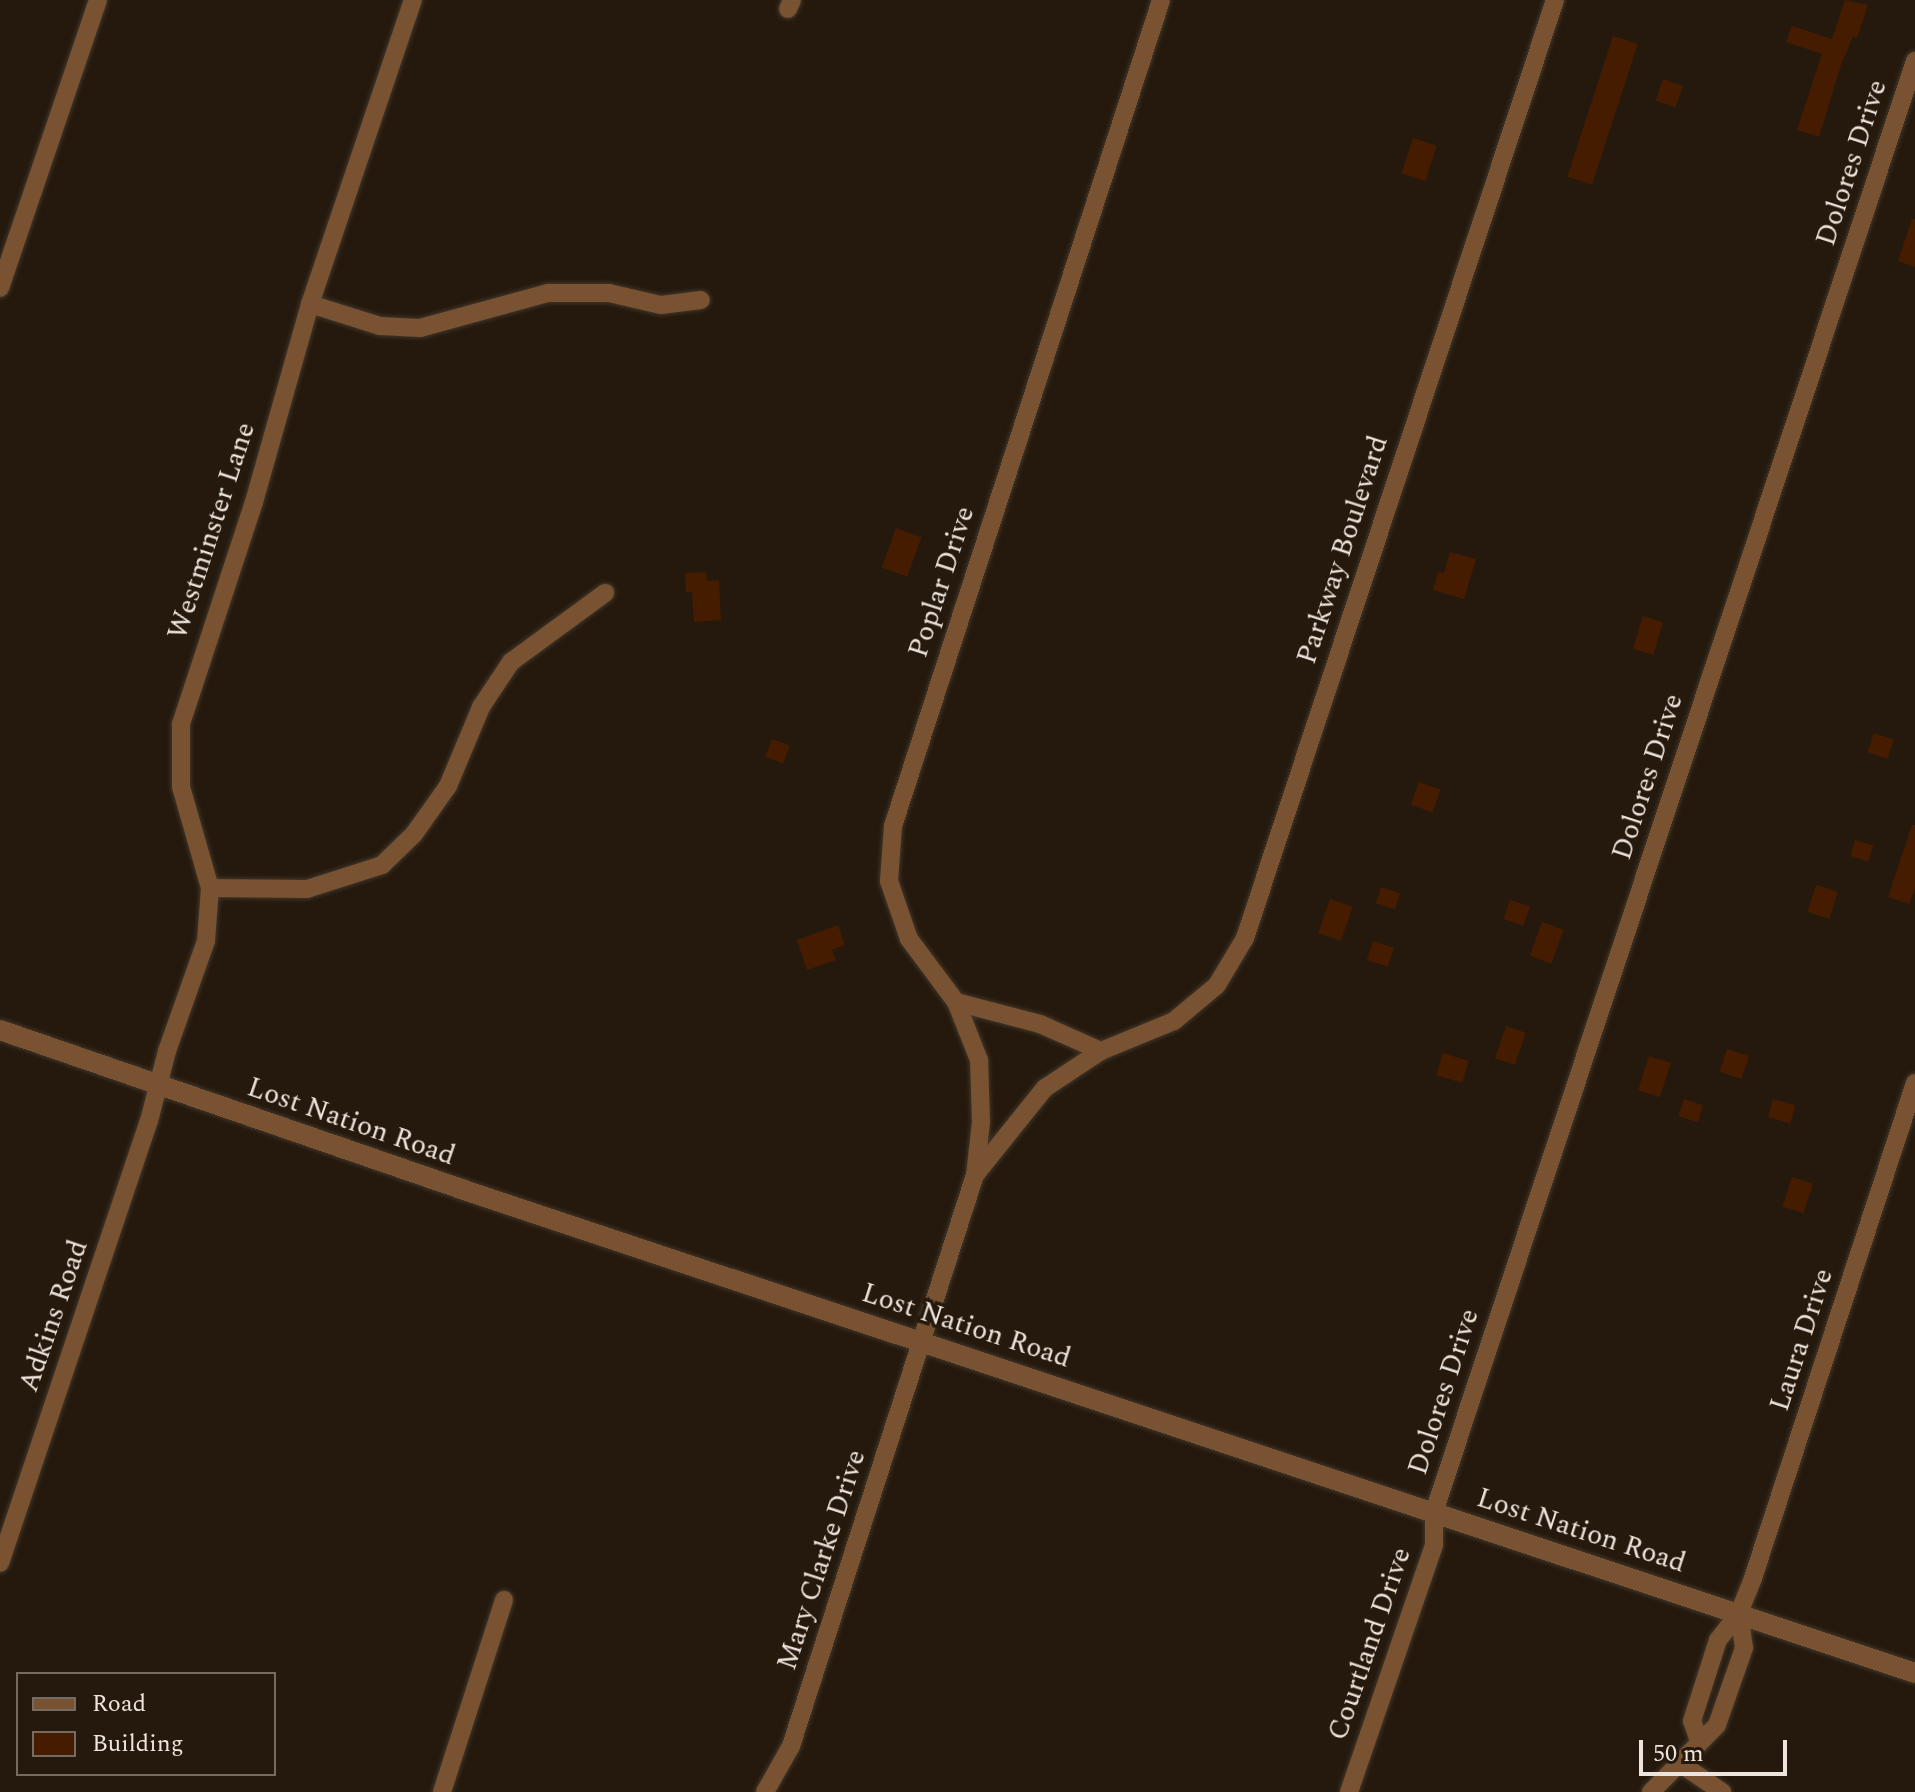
<!DOCTYPE html>
<style>
body{margin:0}
#map{position:relative;width:1915px;height:1792px;overflow:hidden;background:#25190d;font-family:Spectral,serif}
div>[style]{position:absolute}
.building>*{inset:0;background:#461c00;transform-origin:0 0}
.roads{filter:drop-shadow(0 0 2px #41362a) drop-shadow(0 0 2px #41362a)}
.minor>*{height:18px;margin:-9px;padding:0 9px;transform-origin:9px;border-radius:9px;background:#795232}
.tertiary>*{height:20px;margin:-10px;padding:0 10px;transform-origin:10px;border-radius:10px;background:#795232}
span{translate:-50% -50%;white-space:nowrap;text-align:center;line-height:1.15;-webkit-text-stroke:7px #25190d;paint-order:stroke}
.street-label{font-size:28px;color:#ede5dd}
.legend{position:absolute;left:16px;top:1672px;width:260px;height:104px;box-sizing:border-box;background:#25190d;border:2px solid #756b60;margin:0;padding:10px 14px;list-style:none;font-size:24px;color:#ede5dd}
.legend li{display:flex;align-items:center;gap:16px;height:40px}
.legend b{width:40px;border:2px solid #756b60}
.scale{position:absolute;left:1639px;top:1740px;width:148px;height:36px;box-sizing:border-box;border:4px solid #ede5dd;border-top:0;padding-left:10px;font-size:24px;line-height:28px;white-space:nowrap;color:#ede5dd;-webkit-text-stroke:6px #25190d;paint-order:stroke}
</style>
<div id="map">
<div class="building">
<div style="clip-path:polygon(1845px 0,1868px 5px,1857px 38px,1853px 36px,1840px 68px,1819px 137px,1797px 130px,1822px 54px,1786px 42px,1792px 26px,1832px 39px)"></div>
<div style="left:1613px;top:36px;width:26px;height:148px;rotate:18deg"></div>
<div style="left:1663px;top:79px;width:21px;height:23px;rotate:19deg"></div>
<div style="left:1413px;top:138px;width:25px;height:37px;rotate:18deg"></div>
<div style="clip-path:polygon(1912px 219px,1915px 219px,1915px 267px,1898px 261px)"></div>
<div style="left:896px;top:528px;width:27px;height:42px;rotate:20deg"></div>
<div style="clip-path:polygon(1450px 552px,1476px 559px,1464px 599px,1433px 590px,1438px 572px,1444px 573px)"></div>
<div style="clip-path:polygon(706px 572px,707px 581px,719px 580px,721px 620px,694px 622px,692px 592px,686px 592px,685px 573px)"></div>
<div style="left:1643px;top:616px;width:21px;height:34px;rotate:17deg"></div>
<div style="left:1874px;top:733px;width:21px;height:20px;rotate:19deg"></div>
<div style="left:772px;top:739px;width:19px;height:19px;rotate:21deg"></div>
<div style="left:1419px;top:782px;width:23px;height:24px;rotate:20deg"></div>
<div style="clip-path:polygon(1912px 825px,1915px 825px,1915px 888px,1909px 904px,1888px 897px)"></div>
<div style="left:1855px;top:840px;width:19px;height:17px;rotate:16deg"></div>
<div style="left:1816px;top:885px;width:23px;height:28px;rotate:18deg"></div>
<div style="left:1381px;top:887px;width:20px;height:17px;rotate:18deg"></div>
<div style="left:1330px;top:899px;width:24px;height:36px;rotate:19deg"></div>
<div style="left:1510px;top:900px;width:21px;height:20px;rotate:19deg"></div>
<div style="left:1542px;top:922px;width:23px;height:36px;rotate:20deg"></div>
<div style="clip-path:polygon(838px 925px,845px 945px,832px 950px,836px 960px,807px 970px,797px 940px)"></div>
<div style="left:1373px;top:941px;width:22px;height:20px;rotate:18deg"></div>
<div style="left:1506px;top:1026px;width:21px;height:34px;rotate:19deg"></div>
<div style="left:1727px;top:1049px;width:23px;height:24px;rotate:18deg"></div>
<div style="left:1443px;top:1053px;width:27px;height:23px;rotate:17deg"></div>
<div style="left:1649px;top:1056px;width:23px;height:36px;rotate:18deg"></div>
<div style="left:1684px;top:1099px;width:20px;height:18px;rotate:18deg"></div>
<div style="left:1773px;top:1099px;width:23px;height:19px;rotate:15deg"></div>
<div style="left:1792px;top:1177px;width:22px;height:31px;rotate:18deg"></div>
</div>
<div class="roads">
<div class="minor">
<div style="left:788px;top:9px;width:10px;rotate:-66deg"></div>
<div style="left:0;top:288px;width:304px;rotate:-71.2deg"></div>
<div style="left:310px;top:304px;width:73px;rotate:17.4deg"></div>
<div style="left:380px;top:326px;width:40px;rotate:2.9deg"></div>
<div style="left:420px;top:328px;width:133px;rotate:-15.3deg"></div>
<div style="left:548px;top:293px;width:61px"></div>
<div style="left:609px;top:293px;width:53px;rotate:13deg"></div>
<div style="left:661px;top:305px;width:40px;rotate:-7.1deg"></div>
<div style="left:210px;top:888px;width:97px;rotate:0.6deg"></div>
<div style="left:307px;top:889px;width:79px;rotate:-17.7deg"></div>
<div style="left:382px;top:865px;width:45px;rotate:-44.1deg"></div>
<div style="left:414px;top:834px;width:59px;rotate:-54.7deg"></div>
<div style="left:448px;top:786px;width:86px;rotate:-67.3deg"></div>
<div style="left:481px;top:707px;width:54px;rotate:-56.3deg"></div>
<div style="left:511px;top:662px;width:117px;rotate:-36.3deg"></div>
<div style="left:956px;top:1002px;width:87px;rotate:14.7deg"></div>
<div style="left:1040px;top:1024px;width:67px;rotate:23.9deg"></div>
<div style="left:975px;top:1175px;width:53px;rotate:-83.5deg"></div>
<div style="left:981px;top:1122px;width:62px;rotate:-91.8deg"></div>
<div style="left:979px;top:1060px;width:62px;rotate:-111.6deg"></div>
<div style="left:956px;top:1002px;width:79px;rotate:-126.7deg"></div>
<div style="left:909px;top:939px;width:61px;rotate:-109deg"></div>
<div style="left:889px;top:881px;width:55px;rotate:-85.8deg"></div>
<div style="left:893px;top:826px;width:868px;rotate:-72.02deg"></div>
<div style="left:0;top:1563px;width:466px;rotate:-71.4deg"></div>
<div style="left:149px;top:1121px;width:72px;rotate:-75.6deg"></div>
<div style="left:167px;top:1051px;width:117px;rotate:-70.5deg"></div>
<div style="left:206px;top:941px;width:53px;rotate:-85.7deg"></div>
<div style="left:210px;top:888px;width:105px;rotate:-106deg"></div>
<div style="left:181px;top:787px;width:63px;rotate:-90deg"></div>
<div style="left:181px;top:724px;width:234px;rotate:-71.8deg"></div>
<div style="left:254px;top:502px;width:206px;rotate:-74.2deg"></div>
<div style="left:310px;top:304px;width:321px;rotate:-71.3deg"></div>
<div style="left:1699px;top:1741px;width:21px;rotate:-109deg"></div>
<div style="left:1692px;top:1721px;width:85px;rotate:-72.2deg"></div>
<div style="left:1718px;top:1640px;width:34px;rotate:-52deg"></div>
<div style="left:1739px;top:1613px;width:38px;rotate:-68deg"></div>
<div style="left:1753px;top:1578px;width:521px;rotate:-71.88deg"></div>
<div style="left:1681px;top:1764px;width:50px;rotate:34.3deg"></div>
<div style="left:442px;top:1792px;width:202px;rotate:-72.1deg"></div>
<div style="left:765px;top:1792px;width:53px;rotate:-60.5deg"></div>
<div style="left:791px;top:1746px;width:600px;rotate:-72.14deg"></div>
<div style="left:975px;top:1175px;width:112px;rotate:-51.2deg"></div>
<div style="left:1045px;top:1088px;width:67px;rotate:-33.5deg"></div>
<div style="left:1101px;top:1051px;width:79px;rotate:-22.3deg"></div>
<div style="left:1174px;top:1021px;width:56px;rotate:-39.9deg"></div>
<div style="left:1217px;top:985px;width:55px;rotate:-59.2deg"></div>
<div style="left:1245px;top:938px;width:988px;rotate:-71.71deg"></div>
<div style="left:1349px;top:1792px;width:261px;rotate:-71deg"></div>
<div style="left:1434px;top:1545px;width:33px;rotate:-90deg"></div>
<div style="left:1434px;top:1512px;width:1529px;rotate:-71.66deg"></div>
<div style="left:1651px;top:1792px;width:94px;rotate:-45.4deg"></div>
<div style="left:1717px;top:1725px;width:82px;rotate:-70.7deg"></div>
<div style="left:1744px;top:1648px;width:35px;rotate:-98deg"></div>
</div>
<div class="tertiary">
<div style="left:0;top:1030px;width:500px;rotate:19.01deg"></div>
<div style="left:473px;top:1193px;width:1520px;rotate:18.41deg"></div>
</div>
</div>
<div class="street-label">
<span style="left:1852px;top:163px;rotate:-72deg">Dolores Drive</span>
<span style="left:212px;top:531px;rotate:-72deg">Westminster Lane</span>
<span style="left:1343px;top:550px;rotate:-72deg">Parkway Boulevard</span>
<span style="left:942px;top:582px;rotate:-72deg">Poplar Drive</span>
<span style="left:1648px;top:777px;rotate:-72deg">Dolores Drive</span>
<span style="left:351px;top:1122px;rotate:19deg">Lost Nation Road</span>
<span style="left:54px;top:1316px;rotate:-71deg">Adkins Road</span>
<span style="left:966px;top:1326px;rotate:18deg">Lost Nation Road</span>
<span style="left:1802px;top:1340px;rotate:-72deg">Laura Drive</span>
<span style="left:1444px;top:1392px;rotate:-72deg">Dolores Drive</span>
<span style="left:1581px;top:1531px;rotate:18deg">Lost Nation Road</span>
<span style="left:822px;top:1560px;rotate:-72deg">Mary Clarke Drive</span>
<span style="left:1370px;top:1644px;rotate:-71deg">Courtland Drive</span>
</div>
<ul class="legend">
<li><b style="height:10px;background:#795232"></b>Road</li>
<li><b style="height:22px;background:#461c00"></b>Building</li>
</ul>
<div class="scale">50 m</div>
</div>
